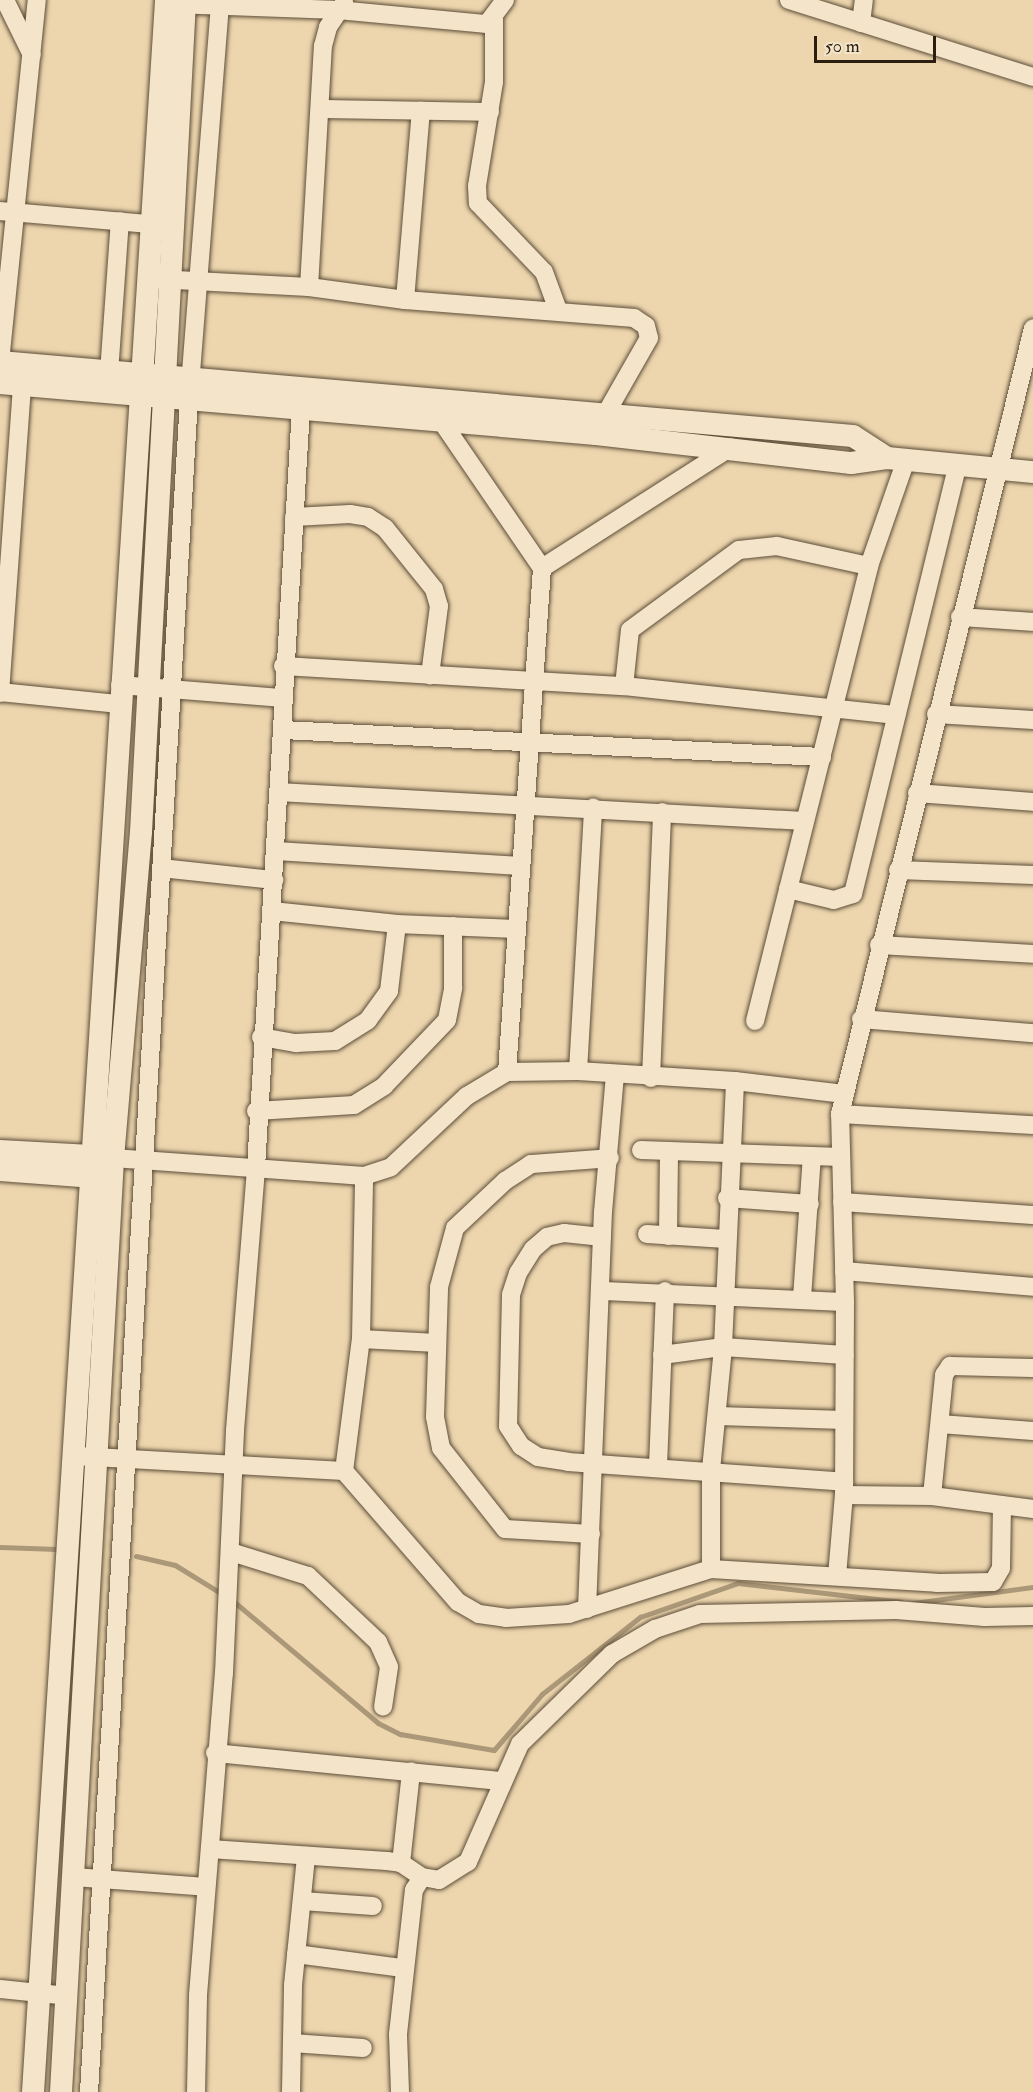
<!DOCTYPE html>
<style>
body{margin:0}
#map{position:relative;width:1033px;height:2092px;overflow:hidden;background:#edd6ae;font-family:"IM FELL Double Pica",serif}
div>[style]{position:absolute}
.stream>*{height:5px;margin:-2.5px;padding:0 2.5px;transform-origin:2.5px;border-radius:2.5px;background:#ab9878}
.roads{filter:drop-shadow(0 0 2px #5c4d38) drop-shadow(0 0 2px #5c4d38)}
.minor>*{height:18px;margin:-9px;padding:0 9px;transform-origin:9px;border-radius:9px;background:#f3e4ca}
.tertiary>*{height:22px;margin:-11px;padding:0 11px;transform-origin:11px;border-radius:11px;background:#f3e4ca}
span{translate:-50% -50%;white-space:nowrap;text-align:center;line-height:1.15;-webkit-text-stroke:5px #f3e4ca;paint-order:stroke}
.scale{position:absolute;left:814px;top:36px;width:122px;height:27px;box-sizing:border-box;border:3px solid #2c1f10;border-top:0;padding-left:8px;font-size:18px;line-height:21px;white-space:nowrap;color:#2c1f10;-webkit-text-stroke:4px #f3e4ca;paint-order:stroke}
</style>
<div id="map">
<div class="stream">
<div style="left:0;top:1547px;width:57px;rotate:2deg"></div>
<div style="left:136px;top:1556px;width:40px;rotate:13deg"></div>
<div style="left:175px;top:1565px;width:57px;rotate:31.5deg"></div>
<div style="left:232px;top:1600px;width:191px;rotate:40.1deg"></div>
<div style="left:378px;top:1723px;width:25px;rotate:27deg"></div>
<div style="left:400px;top:1734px;width:95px;rotate:9.7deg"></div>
<div style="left:494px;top:1750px;width:74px;rotate:-49.4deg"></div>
<div style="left:542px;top:1694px;width:125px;rotate:-38.2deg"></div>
<div style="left:640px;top:1617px;width:104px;rotate:-19.1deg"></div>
<div style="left:738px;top:1583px;width:164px;rotate:6.6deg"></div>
<div style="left:913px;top:1603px;width:121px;rotate:-7.6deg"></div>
</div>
<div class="roads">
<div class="minor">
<div style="left:5px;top:0;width:61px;rotate:63.9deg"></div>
<div style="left:789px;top:0;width:256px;rotate:17.5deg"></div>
<div style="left:173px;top:4px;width:165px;rotate:2.1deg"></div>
<div style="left:338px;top:10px;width:150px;rotate:5.4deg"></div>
<div style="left:487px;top:24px;width:30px;rotate:-53deg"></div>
<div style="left:494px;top:19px;width:63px;rotate:90deg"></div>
<div style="left:494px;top:82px;width:105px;rotate:99.3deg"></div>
<div style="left:477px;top:186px;width:17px;rotate:87deg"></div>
<div style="left:478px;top:203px;width:95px;rotate:46.3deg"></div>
<div style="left:544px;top:272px;width:40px;rotate:69.8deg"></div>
<div style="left:861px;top:23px;width:23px;rotate:-83deg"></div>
<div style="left:320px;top:109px;width:170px;rotate:1deg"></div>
<div style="left:0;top:211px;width:150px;rotate:5deg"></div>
<div style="left:157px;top:279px;width:152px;rotate:3deg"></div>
<div style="left:309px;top:287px;width:97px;rotate:7.7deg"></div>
<div style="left:405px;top:300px;width:230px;rotate:4.5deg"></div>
<div style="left:634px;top:318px;width:14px;rotate:34deg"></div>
<div style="left:646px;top:326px;width:12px;rotate:76deg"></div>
<div style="left:649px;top:338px;width:99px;rotate:119.7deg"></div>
<div style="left:309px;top:287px;width:241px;rotate:-86.7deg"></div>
<div style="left:323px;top:46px;width:20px;rotate:-75deg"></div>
<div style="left:328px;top:27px;width:29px;rotate:-56deg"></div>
<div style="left:405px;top:300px;width:190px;rotate:-85.2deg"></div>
<div style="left:0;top:362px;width:364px;rotate:-84.2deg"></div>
<div style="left:109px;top:373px;width:152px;rotate:-85.9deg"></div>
<div style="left:441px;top:412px;width:10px;rotate:84deg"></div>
<div style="left:442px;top:422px;width:177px;rotate:55.6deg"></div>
<div style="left:542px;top:568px;width:505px;rotate:93.97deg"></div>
<div style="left:294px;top:517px;width:56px;rotate:-3.1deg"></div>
<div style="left:350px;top:514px;width:18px;rotate:9deg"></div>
<div style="left:368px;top:517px;width:20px;rotate:33deg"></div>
<div style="left:385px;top:528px;width:78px;rotate:51.2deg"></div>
<div style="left:434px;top:589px;width:18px;rotate:74deg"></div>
<div style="left:439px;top:606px;width:70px;rotate:97.4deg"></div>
<div style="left:542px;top:568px;width:224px;rotate:-32.6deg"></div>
<div style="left:960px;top:617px;width:73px;rotate:3.9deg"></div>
<div style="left:283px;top:666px;width:342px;rotate:3.4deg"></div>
<div style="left:624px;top:686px;width:274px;rotate:6.1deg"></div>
<div style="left:120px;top:685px;width:164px;rotate:4.6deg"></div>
<div style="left:624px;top:686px;width:56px;rotate:-83.9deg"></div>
<div style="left:630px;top:630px;width:135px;rotate:-36.3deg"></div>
<div style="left:739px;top:550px;width:38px;rotate:-6deg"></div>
<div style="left:777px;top:546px;width:94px;rotate:12.3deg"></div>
<div style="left:0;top:692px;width:120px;rotate:5.8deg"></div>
<div style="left:0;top:693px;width:309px;rotate:-85.9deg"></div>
<div style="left:936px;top:714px;width:97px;rotate:3.5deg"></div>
<div style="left:283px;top:730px;width:540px;rotate:2.87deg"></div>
<div style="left:278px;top:792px;width:527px;rotate:3.16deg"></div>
<div style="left:917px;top:793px;width:116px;rotate:4.4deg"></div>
<div style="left:276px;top:851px;width:245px;rotate:3.5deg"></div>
<div style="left:161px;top:868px;width:114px;rotate:6.1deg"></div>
<div style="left:898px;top:870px;width:135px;rotate:2.1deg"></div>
<div style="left:788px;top:889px;width:47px;rotate:13.4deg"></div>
<div style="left:834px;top:900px;width:20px;rotate:-18deg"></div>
<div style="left:853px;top:894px;width:440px;rotate:-76.3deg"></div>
<div style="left:272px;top:911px;width:126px;rotate:5.9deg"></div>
<div style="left:397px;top:924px;width:119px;rotate:2.4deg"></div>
<div style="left:879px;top:945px;width:154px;rotate:3.3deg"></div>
<div style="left:861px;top:1019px;width:173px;rotate:4.7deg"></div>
<div style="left:755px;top:1021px;width:469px;rotate:-75.9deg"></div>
<div style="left:869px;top:566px;width:112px;rotate:-70.8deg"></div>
<div style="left:261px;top:1037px;width:36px;rotate:10deg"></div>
<div style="left:296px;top:1043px;width:39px;rotate:-3deg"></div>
<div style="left:335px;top:1041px;width:39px;rotate:-32deg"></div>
<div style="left:368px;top:1020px;width:36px;rotate:-54deg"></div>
<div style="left:389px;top:991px;width:67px;rotate:-83.2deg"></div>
<div style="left:578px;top:1071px;width:264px;rotate:-86.7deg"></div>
<div style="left:651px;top:1078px;width:266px;rotate:-87.6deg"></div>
<div style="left:256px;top:1111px;width:98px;rotate:-3.5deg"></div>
<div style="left:354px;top:1105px;width:36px;rotate:-32deg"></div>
<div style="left:384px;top:1086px;width:91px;rotate:-46.3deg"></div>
<div style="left:447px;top:1020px;width:33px;rotate:-79deg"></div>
<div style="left:453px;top:988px;width:62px;rotate:-90deg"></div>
<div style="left:840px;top:1114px;width:193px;rotate:3.3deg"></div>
<div style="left:641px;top:1150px;width:200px;rotate:2deg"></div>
<div style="left:113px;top:1158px;width:252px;rotate:4.1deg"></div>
<div style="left:364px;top:1176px;width:28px;rotate:-18deg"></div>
<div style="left:391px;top:1167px;width:104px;rotate:-43.1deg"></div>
<div style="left:467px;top:1096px;width:47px;rotate:-31deg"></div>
<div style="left:507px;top:1072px;width:71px;rotate:-0.8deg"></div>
<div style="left:578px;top:1071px;width:157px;rotate:3.6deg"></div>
<div style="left:735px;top:1081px;width:110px;rotate:6.8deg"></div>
<div style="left:727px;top:1198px;width:83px;rotate:4.1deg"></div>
<div style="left:842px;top:1202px;width:191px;rotate:3.9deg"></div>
<div style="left:647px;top:1234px;width:79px;rotate:3.6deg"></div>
<div style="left:668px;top:1236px;width:85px;rotate:-89.3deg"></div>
<div style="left:602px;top:1237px;width:38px;rotate:-174deg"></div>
<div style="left:564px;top:1233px;width:17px;rotate:167deg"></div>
<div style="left:547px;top:1237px;width:18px;rotate:139deg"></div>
<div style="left:533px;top:1249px;width:28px;rotate:122deg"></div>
<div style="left:518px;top:1273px;width:23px;rotate:108deg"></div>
<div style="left:511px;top:1295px;width:131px;rotate:91.3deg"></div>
<div style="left:508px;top:1426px;width:24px;rotate:57deg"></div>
<div style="left:521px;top:1446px;width:20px;rotate:33deg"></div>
<div style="left:538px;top:1457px;width:30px;rotate:9deg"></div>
<div style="left:568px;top:1462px;width:277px;rotate:4.1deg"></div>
<div style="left:844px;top:1271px;width:190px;rotate:4.8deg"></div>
<div style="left:602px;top:1291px;width:243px;rotate:2.6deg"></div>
<div style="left:802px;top:1298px;width:142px;rotate:-86deg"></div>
<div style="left:361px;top:1339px;width:76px;rotate:3deg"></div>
<div style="left:662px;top:1355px;width:62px;rotate:-7.5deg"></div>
<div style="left:723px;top:1347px;width:122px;rotate:3.8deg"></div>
<div style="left:718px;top:1416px;width:126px;rotate:1.8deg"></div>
<div style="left:940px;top:1424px;width:93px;rotate:4.3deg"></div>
<div style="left:76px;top:1456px;width:268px;rotate:3.2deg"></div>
<div style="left:344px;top:1471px;width:174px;rotate:49deg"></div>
<div style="left:458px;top:1602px;width:24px;rotate:30deg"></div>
<div style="left:479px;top:1614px;width:27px;rotate:8deg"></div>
<div style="left:506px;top:1618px;width:63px;rotate:-3.6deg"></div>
<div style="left:569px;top:1614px;width:149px;rotate:-17.6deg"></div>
<div style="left:711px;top:1569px;width:226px;rotate:3.5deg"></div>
<div style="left:937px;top:1583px;width:56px;rotate:-1deg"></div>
<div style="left:993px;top:1582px;width:16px;rotate:-60deg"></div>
<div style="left:1001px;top:1568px;width:63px;rotate:-89.1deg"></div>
<div style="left:658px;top:1466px;width:175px;rotate:-87.7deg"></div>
<div style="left:344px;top:1471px;width:133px;rotate:-82.7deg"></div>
<div style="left:361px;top:1339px;width:163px;rotate:-88.9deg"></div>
<div style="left:844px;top:1495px;width:88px;rotate:0.7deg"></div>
<div style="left:932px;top:1496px;width:102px;rotate:7.3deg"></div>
<div style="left:932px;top:1496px;width:122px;rotate:-84.3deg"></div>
<div style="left:944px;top:1375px;width:11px;rotate:-56deg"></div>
<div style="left:950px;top:1366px;width:83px;rotate:1.4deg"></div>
<div style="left:591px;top:1534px;width:86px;rotate:-176.7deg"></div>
<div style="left:505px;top:1529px;width:103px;rotate:-128.3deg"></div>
<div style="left:441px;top:1448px;width:32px;rotate:-101deg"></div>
<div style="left:435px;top:1417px;width:130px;rotate:-88.2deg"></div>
<div style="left:439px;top:1287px;width:61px;rotate:-74.8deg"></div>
<div style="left:455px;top:1228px;width:69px;rotate:-43.2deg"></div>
<div style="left:505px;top:1181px;width:31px;rotate:-33deg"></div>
<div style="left:531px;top:1164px;width:79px;rotate:-4.3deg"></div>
<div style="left:231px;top:1552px;width:81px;rotate:17.3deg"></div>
<div style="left:308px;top:1576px;width:96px;rotate:43.3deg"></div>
<div style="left:378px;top:1642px;width:27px;rotate:66deg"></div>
<div style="left:389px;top:1667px;width:40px;rotate:98.5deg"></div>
<div style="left:711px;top:1569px;width:99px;rotate:-90deg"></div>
<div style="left:711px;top:1470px;width:124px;rotate:-84.4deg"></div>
<div style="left:723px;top:1347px;width:266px;rotate:-87.4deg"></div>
<div style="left:837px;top:1576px;width:81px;rotate:-85.1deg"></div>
<div style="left:844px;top:1495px;width:193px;rotate:-89.7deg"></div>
<div style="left:845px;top:1302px;width:188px;rotate:-91.5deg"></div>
<div style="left:840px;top:1114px;width:809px;rotate:-76.2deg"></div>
<div style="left:587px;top:1609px;width:397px;rotate:-87.7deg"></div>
<div style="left:603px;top:1212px;width:138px;rotate:-85deg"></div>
<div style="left:215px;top:1753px;width:288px;rotate:5.6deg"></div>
<div style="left:210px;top:1849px;width:177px;rotate:3.9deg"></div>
<div style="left:387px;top:1861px;width:14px;rotate:8deg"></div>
<div style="left:401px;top:1863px;width:25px;rotate:34deg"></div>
<div style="left:401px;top:1863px;width:92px;rotate:-83.7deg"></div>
<div style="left:74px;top:1877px;width:132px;rotate:4.3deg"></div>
<div style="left:302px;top:1901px;width:71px;rotate:4deg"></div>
<div style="left:296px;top:1954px;width:108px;rotate:7.5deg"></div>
<div style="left:0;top:1989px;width:68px;rotate:5.9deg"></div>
<div style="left:292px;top:2043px;width:71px;rotate:4deg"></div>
<div style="left:89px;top:2092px;width:1697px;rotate:-86.62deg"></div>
<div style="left:189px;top:398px;width:399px;rotate:-85.5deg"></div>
<div style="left:196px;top:2092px;width:97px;rotate:-88.8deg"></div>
<div style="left:198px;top:1995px;width:323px;rotate:-85.4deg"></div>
<div style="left:224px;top:1673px;width:243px;rotate:-87.4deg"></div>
<div style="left:235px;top:1430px;width:263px;rotate:-85.4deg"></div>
<div style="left:256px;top:1168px;width:761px;rotate:-86.61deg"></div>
<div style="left:291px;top:2092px;width:107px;rotate:-88.9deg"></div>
<div style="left:293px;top:1985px;width:130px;rotate:-84.2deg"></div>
<div style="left:400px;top:2092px;width:58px;rotate:-92deg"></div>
<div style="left:398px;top:2034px;width:145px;rotate:-83.7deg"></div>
<div style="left:414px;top:1890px;width:15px;rotate:-58deg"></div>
<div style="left:422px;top:1877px;width:17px;rotate:10deg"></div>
<div style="left:439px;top:1880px;width:34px;rotate:-32deg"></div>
<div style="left:468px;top:1862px;width:129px;rotate:-66.2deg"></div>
<div style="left:520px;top:1744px;width:129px;rotate:-44.4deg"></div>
<div style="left:612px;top:1654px;width:50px;rotate:-30.2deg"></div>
<div style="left:655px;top:1629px;width:47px;rotate:-18.4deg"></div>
<div style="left:700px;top:1614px;width:196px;rotate:-1.2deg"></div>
<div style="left:896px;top:1610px;width:89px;rotate:4.5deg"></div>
<div style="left:985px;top:1617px;width:48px;rotate:-1.2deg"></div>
</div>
<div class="tertiary">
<div style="left:0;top:362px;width:856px;rotate:4.96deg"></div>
<div style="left:853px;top:436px;width:40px;rotate:32.9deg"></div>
<div style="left:0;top:383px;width:598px;rotate:4.89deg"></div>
<div style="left:596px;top:434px;width:257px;rotate:6.5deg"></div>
<div style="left:851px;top:463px;width:36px;rotate:-8deg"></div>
<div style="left:887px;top:458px;width:147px;rotate:5.5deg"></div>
<div style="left:0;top:1151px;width:109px;rotate:3.2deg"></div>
<div style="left:0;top:1170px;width:108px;rotate:4.2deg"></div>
<div style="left:33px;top:2092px;width:2096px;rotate:-86.36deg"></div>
<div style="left:61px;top:2092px;width:935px;rotate:-86.81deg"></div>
<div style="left:113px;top:1158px;width:327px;rotate:-85.1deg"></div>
<div style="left:141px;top:832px;width:833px;rotate:-86.97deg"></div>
</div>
</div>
<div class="scale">50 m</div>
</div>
